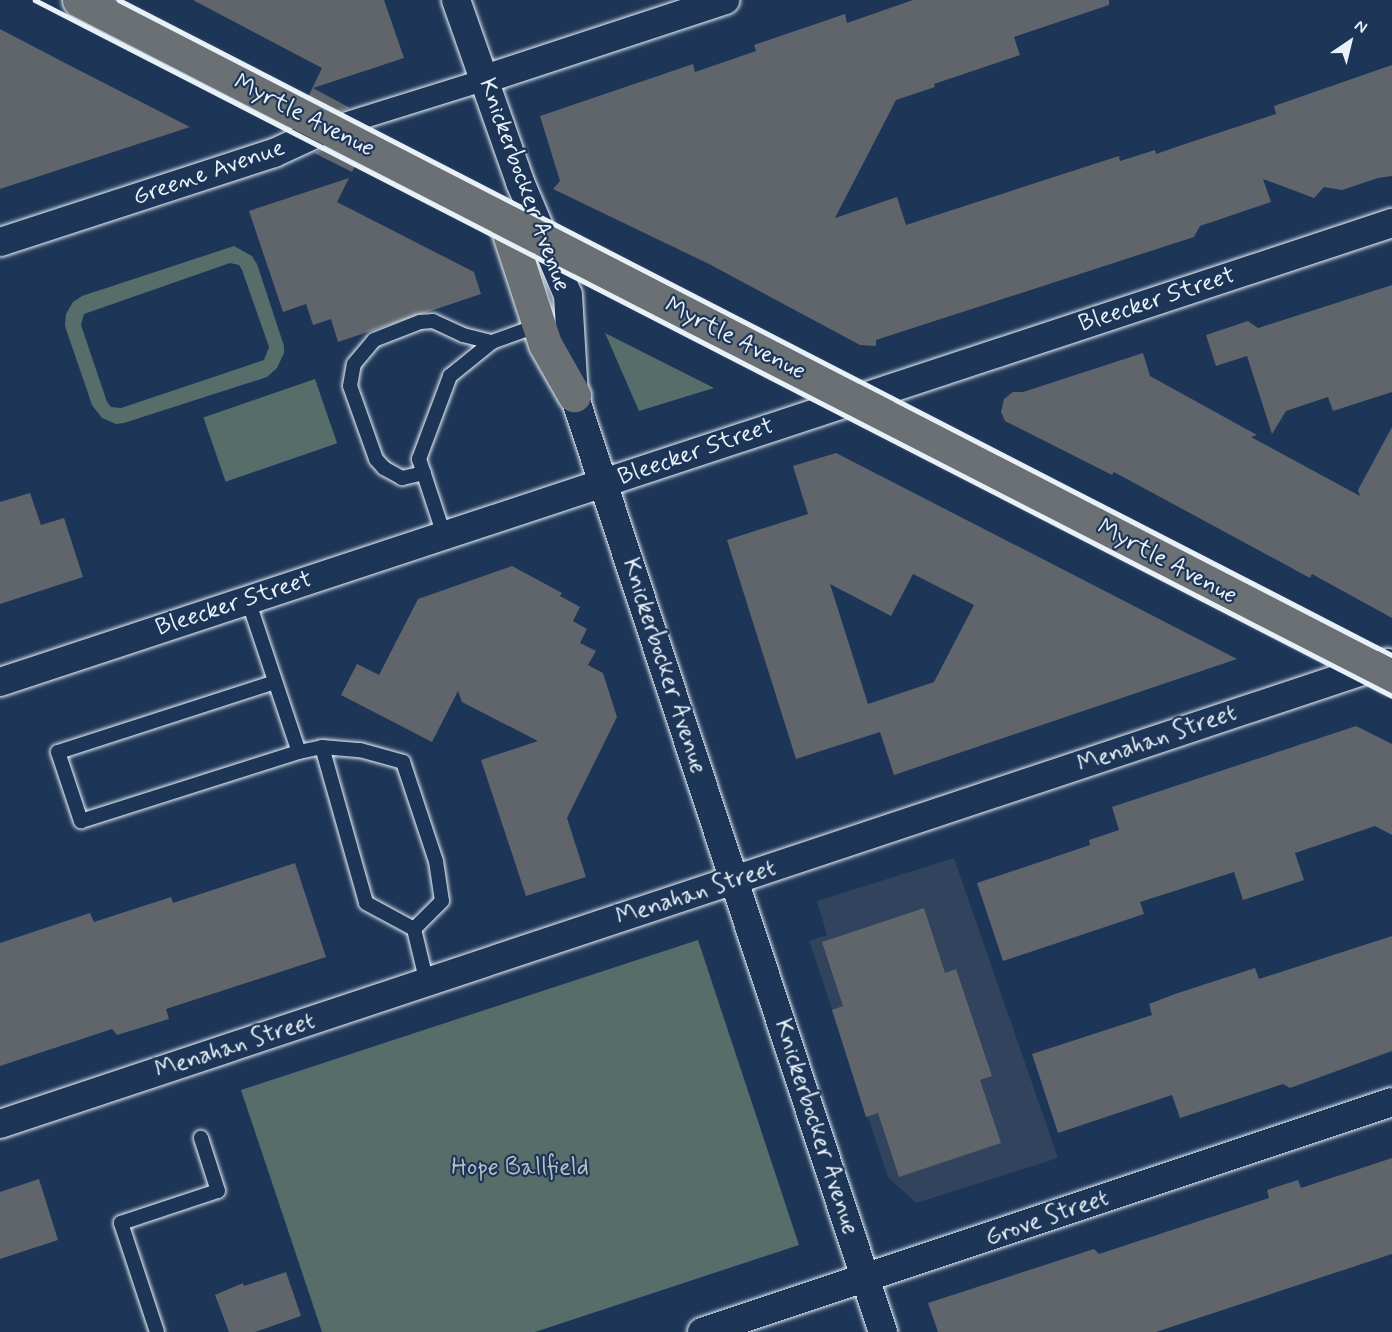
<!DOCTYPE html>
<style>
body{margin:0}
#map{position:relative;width:1392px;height:1332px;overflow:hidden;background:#1d3557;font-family:Mynerve,sans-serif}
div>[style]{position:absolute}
.built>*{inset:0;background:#31435d}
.green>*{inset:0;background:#576d6a;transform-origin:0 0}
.building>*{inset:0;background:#5f656b}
.roads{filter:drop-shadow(0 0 2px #e8f1f8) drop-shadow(0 0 2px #e8f1f8)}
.service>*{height:14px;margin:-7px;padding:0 7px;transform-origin:7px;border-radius:7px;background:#1d3557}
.pedestrian>*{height:21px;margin:-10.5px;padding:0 10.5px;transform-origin:10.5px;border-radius:10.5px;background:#1d3557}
.minor>*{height:28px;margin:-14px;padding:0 14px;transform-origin:14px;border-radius:14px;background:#1d3557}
.primary>*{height:33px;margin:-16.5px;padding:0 16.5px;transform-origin:16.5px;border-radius:16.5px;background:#6b7074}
.rail>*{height:4.5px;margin:-2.25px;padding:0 2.25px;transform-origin:2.25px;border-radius:2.25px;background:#e8f1f8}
span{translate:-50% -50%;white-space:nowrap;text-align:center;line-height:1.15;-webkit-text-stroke:4.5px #1d3557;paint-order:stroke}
.street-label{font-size:24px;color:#e8f1f8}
.park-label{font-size:24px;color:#b5c3c6}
.north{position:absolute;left:1320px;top:12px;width:60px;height:60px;-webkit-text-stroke:4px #1d3557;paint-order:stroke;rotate:35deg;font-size:16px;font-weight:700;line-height:24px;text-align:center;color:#e8f1f8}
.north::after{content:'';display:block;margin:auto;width:21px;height:27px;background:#e8f1f8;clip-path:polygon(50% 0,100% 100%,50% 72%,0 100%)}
</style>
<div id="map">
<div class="built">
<div style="clip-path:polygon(954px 858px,1058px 1158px,916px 1203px,888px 1177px,809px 941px,827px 935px,817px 901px)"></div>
</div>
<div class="green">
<div style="clip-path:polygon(evenodd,234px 246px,252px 256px,257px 264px,284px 346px,284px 353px,277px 368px,267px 377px,124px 423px,116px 424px,102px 418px,92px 405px,65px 326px,66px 314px,73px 302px,82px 296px,234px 246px,230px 263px,239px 265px,242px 270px,269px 347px,264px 360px,121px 408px,111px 407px,107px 402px,81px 325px,84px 314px,230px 263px)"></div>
<div style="clip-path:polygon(605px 333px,714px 388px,639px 411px)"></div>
<div style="left:315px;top:379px;width:68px;height:118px;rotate:71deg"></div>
<div style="clip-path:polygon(698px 940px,799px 1245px,535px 1332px,322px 1332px,241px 1090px)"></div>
</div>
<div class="building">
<div style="clip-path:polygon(193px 0,384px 0,404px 58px,313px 88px,350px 108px,337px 112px,308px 97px,322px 68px)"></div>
<div style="clip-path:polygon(913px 0,1109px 0,1109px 5px,1014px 37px,1020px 55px,934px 84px,935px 87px,896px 100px,835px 218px,897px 197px,906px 225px,1119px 156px,1120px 161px,1155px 150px,1156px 154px,1185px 144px,1276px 114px,1274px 106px,1392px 65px,1392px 176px,1378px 178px,1342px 190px,1324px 187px,1314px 198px,1263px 179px,1271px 202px,1200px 226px,1194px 237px,876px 340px,876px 346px,860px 345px,709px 264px,553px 189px,560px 181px,540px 116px,693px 64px,695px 72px,724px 62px,756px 51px,754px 45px,845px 14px,847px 23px)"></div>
<div style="clip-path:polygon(0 29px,65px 63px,190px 127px,0 189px)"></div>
<div style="clip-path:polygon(325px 148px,356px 164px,352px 172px,314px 153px)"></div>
<div style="clip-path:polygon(349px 178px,337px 202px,474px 272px,481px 294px,338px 342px,331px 319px,313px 325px,306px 304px,283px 312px,249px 211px)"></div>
<div style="clip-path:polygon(1392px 285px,1392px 392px,1333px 411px,1328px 397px,1286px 411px,1272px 434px,1247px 356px,1216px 366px,1206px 335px,1248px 321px,1258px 328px)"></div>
<div style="clip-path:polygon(1143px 353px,1150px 376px,1257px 435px,1251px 437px,1360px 496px,1358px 490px,1392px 427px,1392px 618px,1312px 574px,1310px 578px,1114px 472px,1112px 475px,1005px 421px,1001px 412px,1004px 399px,1013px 392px,1023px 392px)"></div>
<div style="clip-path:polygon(evenodd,836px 453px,1064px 570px,1237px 659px,894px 775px,880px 732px,796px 759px,727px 540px,808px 514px,793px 466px,836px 453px,913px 574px,974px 605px,934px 682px,868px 704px,830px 584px,891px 616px,913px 574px)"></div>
<div style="clip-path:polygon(30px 493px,41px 525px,64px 518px,83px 577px,0 604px,0 502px)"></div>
<div style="clip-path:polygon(512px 566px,562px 593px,560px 596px,580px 607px,573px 621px,587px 629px,580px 643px,596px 651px,588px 665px,603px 673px,617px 717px,567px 818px,586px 877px,526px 896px,481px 760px,538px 741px,462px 702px,458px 691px,432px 742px,341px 695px,357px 664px,379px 675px,418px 599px)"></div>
<div style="clip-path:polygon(1356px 726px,1392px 744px,1392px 835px,1375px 826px,1295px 853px,1304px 880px,1243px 900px,1234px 872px,1140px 902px,1144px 914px,1003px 961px,977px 883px,1090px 845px,1089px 840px,1119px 830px,1112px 807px)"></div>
<div style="clip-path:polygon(295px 863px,326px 957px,166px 1009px,169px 1019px,117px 1035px,112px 1029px,0 1066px,0 943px,90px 913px,94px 922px,171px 897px,173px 903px)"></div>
<div style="clip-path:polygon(924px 908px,945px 973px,956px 969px,992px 1076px,980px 1080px,1001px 1143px,899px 1177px,878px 1113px,866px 1117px,832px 1010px,843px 1006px,822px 942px)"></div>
<div style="clip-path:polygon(1392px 936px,1392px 1051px,1290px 1088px,1283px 1084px,1180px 1118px,1172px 1095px,1058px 1133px,1032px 1054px,1152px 1015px,1149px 1004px,1175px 994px,1255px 968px,1259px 979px)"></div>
<div style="clip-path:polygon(1392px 1158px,1392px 1254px,1156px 1332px,938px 1332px,928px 1303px,1094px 1249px,1099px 1254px,1269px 1198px,1267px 1190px,1298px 1180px,1301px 1188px)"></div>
<div style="clip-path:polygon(39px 1179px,58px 1240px,0 1259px,0 1192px)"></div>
<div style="clip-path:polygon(286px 1272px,301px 1316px,255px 1332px,229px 1332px,215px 1295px,243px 1283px,244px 1286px)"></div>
</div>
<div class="roads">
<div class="service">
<div style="left:424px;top:473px;width:23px;rotate:167deg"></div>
<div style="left:402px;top:478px;width:21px;rotate:-151deg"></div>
<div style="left:384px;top:468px;width:12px;rotate:-132deg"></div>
<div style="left:376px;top:459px;width:77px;rotate:-109.6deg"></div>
<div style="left:350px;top:386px;width:22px;rotate:-80deg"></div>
<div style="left:354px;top:364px;width:31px;rotate:-50deg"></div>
<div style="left:374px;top:340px;width:49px;rotate:-21.4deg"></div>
<div style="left:420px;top:322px;width:13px;rotate:-4deg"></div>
<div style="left:433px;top:321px;width:33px;rotate:25deg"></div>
<div style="left:463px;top:335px;width:30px;rotate:14deg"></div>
<div style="left:444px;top:535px;width:80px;rotate:-108.2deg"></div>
<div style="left:419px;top:459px;width:89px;rotate:-69.5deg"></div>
<div style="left:450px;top:376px;width:54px;rotate:-39deg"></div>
<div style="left:492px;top:342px;width:50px;rotate:-19.9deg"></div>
<div style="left:248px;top:600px;width:160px;rotate:71.5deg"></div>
<div style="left:299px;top:752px;width:24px;rotate:-12deg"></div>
<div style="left:322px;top:747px;width:38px;rotate:5deg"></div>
<div style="left:360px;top:750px;width:45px;rotate:15.6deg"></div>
<div style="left:403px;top:762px;width:104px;rotate:71.6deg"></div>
<div style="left:436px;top:861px;width:40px;rotate:81.5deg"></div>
<div style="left:442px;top:901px;width:40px;rotate:135deg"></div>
<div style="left:414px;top:929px;width:56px;rotate:76.5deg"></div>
<div style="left:275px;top:682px;width:228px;rotate:162.1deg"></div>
<div style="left:58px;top:752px;width:73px;rotate:71.6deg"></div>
<div style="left:81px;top:821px;width:229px;rotate:-17.6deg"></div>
<div style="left:322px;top:747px;width:162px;rotate:74.2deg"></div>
<div style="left:366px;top:903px;width:55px;rotate:28.4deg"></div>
<div style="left:157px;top:1332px;width:115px;rotate:-108.3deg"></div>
<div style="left:121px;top:1223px;width:102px;rotate:-18.3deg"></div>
<div style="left:218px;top:1191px;width:56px;rotate:-107.8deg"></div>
</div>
<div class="pedestrian">
<div style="left:328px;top:128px;width:164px;rotate:-17.3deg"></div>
</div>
<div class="minor">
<div style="left:456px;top:0;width:193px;rotate:70.6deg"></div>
<div style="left:520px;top:182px;width:123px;rotate:67deg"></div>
<div style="left:568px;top:295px;width:100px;rotate:86.6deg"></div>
<div style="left:574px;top:395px;width:987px;rotate:71.75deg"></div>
<div style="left:485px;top:79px;width:253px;rotate:-18.2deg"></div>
<div style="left:0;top:242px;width:288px;rotate:-18deg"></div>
<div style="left:274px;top:153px;width:60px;rotate:-24.8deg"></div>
<div style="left:0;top:682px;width:1466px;rotate:-18.25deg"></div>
<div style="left:0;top:1124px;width:1462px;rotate:-18.39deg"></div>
<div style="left:702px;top:1332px;width:727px;rotate:-18.43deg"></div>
</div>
<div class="primary">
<div style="left:79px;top:0;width:1477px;rotate:27.28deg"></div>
<div style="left:505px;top:221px;width:129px;rotate:72deg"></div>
<div style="left:545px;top:344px;width:59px;rotate:60.4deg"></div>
</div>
</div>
<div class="rail">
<div style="left:35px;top:0;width:1525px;rotate:27.15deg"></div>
<div style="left:119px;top:0;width:1432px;rotate:27.23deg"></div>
</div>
<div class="street-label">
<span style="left:304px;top:116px;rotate:27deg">Myrtle Avenue</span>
<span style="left:209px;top:173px;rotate:-19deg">Greene Avenue</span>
<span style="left:524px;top:185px;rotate:70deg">Knickerbocker Avenue</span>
<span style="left:1157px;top:300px;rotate:-18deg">Bleecker Street</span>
<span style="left:735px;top:339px;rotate:27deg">Myrtle Avenue</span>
<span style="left:696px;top:452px;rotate:-19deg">Bleecker Street</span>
<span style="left:1167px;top:562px;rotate:28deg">Myrtle Avenue</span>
<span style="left:234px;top:604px;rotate:-18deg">Bleecker Street</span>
<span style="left:664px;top:666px;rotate:72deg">Knickerbocker Avenue</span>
<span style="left:1157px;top:739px;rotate:-19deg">Menahan Street</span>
<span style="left:696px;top:893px;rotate:-18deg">Menahan Street</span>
<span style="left:235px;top:1046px;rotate:-18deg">Menahan Street</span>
<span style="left:816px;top:1127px;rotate:72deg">Knickerbocker Avenue</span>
<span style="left:1047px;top:1218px;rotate:-19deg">Grove Street</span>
</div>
<div class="park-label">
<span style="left:520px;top:1168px">Hope Ballfield</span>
</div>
<div class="north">N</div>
</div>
